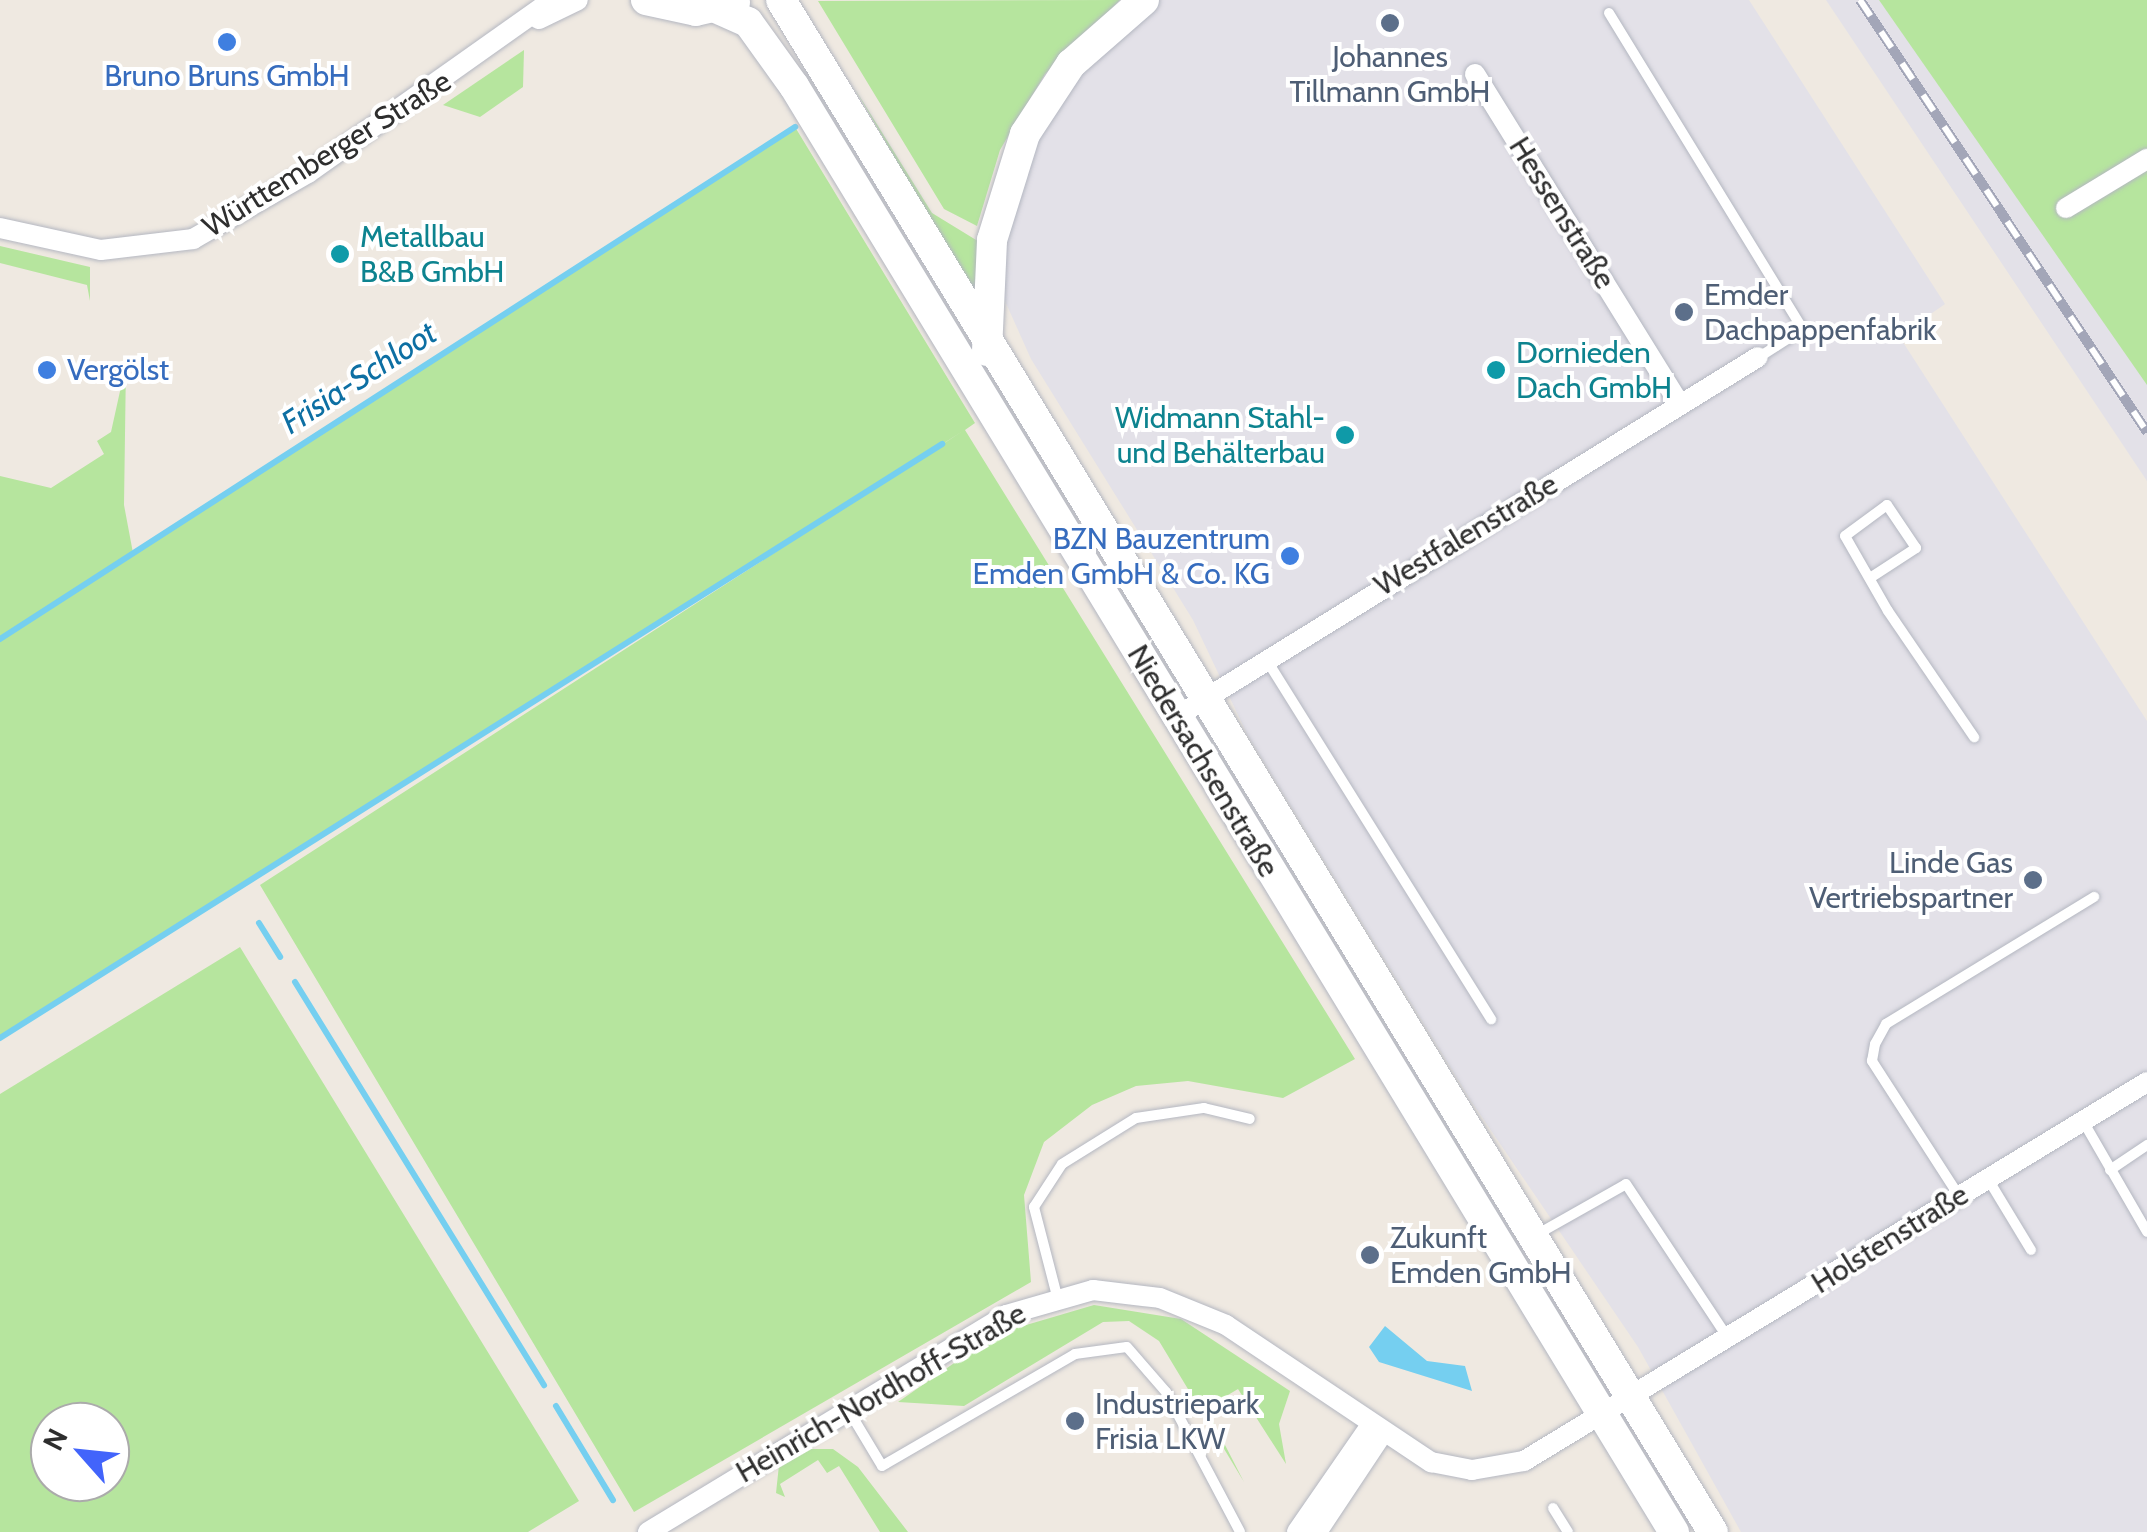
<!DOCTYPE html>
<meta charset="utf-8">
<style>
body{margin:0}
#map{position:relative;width:2147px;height:1532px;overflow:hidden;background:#efe9e1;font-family:Cabin,sans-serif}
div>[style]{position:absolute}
.industrial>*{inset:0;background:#e3e1e8}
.green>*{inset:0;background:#b6e59e}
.water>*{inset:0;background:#75cff0}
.stream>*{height:6px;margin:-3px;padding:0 3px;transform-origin:3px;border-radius:3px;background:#75cff0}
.roads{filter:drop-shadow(0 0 2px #b4b7c1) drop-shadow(0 0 2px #b4b7c1)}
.service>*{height:10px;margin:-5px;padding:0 5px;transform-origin:5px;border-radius:5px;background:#fff}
.minor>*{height:20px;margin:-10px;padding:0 10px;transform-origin:10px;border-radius:10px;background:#fff}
.secondary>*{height:30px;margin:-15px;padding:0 15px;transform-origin:15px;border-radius:15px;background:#fff}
.rail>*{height:10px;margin-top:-5px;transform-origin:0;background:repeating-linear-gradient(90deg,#fff 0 19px,#a3a6b8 0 38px);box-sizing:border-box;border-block:2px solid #a3a6b8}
.dots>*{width:28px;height:28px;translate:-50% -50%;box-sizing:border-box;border:5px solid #fff;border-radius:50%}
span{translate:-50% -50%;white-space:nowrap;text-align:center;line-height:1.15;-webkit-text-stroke:8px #fff;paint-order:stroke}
.service-label{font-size:30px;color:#4e5e75}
.left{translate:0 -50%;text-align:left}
.right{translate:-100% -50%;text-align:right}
.shop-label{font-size:30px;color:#366cbe}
.street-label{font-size:30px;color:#2e2e2e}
.culture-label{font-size:30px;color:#0d838f}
.water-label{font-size:32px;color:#0d6fa3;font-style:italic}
.north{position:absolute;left:30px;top:1402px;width:100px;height:100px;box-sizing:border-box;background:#fff;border:2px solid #ababab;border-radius:50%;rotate:297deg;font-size:28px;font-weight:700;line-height:40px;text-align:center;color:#2e2e2e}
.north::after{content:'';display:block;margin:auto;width:35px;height:45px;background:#4264fb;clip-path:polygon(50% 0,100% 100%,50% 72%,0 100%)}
</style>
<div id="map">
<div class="industrial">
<div style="clip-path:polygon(1144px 0,1749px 0,1945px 304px,1899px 336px,2147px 721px,2147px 1532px,1741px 1532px,1638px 1347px,1471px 1101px,1247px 734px,1193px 620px,1031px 359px,1005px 301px,996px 276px,1032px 120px)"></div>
<div style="clip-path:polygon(1826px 0,2147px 0,2147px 481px)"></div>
</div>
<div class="green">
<div style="clip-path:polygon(1120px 0,1045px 74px,1000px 150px,977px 226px,944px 209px,818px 1px)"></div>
<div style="clip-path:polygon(1879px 0,2147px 0,2147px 385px)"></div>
<div style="clip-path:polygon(524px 50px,523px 87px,480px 117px,443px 105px)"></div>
<div style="clip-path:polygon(855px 89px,932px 213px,981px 243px,976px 299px)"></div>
<div style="clip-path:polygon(795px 127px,975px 423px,965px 430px,1355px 1059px,1283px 1098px,1188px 1081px,1136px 1086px,1092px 1105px,1044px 1142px,1024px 1195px,1031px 1282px,634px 1512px,260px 885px,963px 431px,0 1038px,0 476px,51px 488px,104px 454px,97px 441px,111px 432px,126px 364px,124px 505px,133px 553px)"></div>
<div style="clip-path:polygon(0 246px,90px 267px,90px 301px,87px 285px,0 263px)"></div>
<div style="clip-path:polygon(evenodd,240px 947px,579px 1501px,528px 1532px,0 1532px,0 1094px,240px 947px,50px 1422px,110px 1422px,110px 1482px,50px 1482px,50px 1422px)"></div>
<div style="clip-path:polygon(1094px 1305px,1181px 1319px,1290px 1391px,1279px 1424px,1286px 1464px,1238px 1389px,1206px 1408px,1244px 1482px,1159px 1341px,1129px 1321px,1103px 1322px,964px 1406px,898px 1402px,996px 1334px)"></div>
<div style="clip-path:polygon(833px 1449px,858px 1467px,908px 1532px,880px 1532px,839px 1466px,827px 1473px,818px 1460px,780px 1484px,785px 1497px,776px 1493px,779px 1465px,808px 1449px)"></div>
</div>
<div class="water">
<div style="clip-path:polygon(1385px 1326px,1427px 1361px,1465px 1366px,1472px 1391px,1379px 1362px,1369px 1347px)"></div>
</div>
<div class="stream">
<div style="left:0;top:639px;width:946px;rotate:-32.78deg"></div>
<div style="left:259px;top:923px;width:40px;rotate:58deg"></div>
<div style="left:295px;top:982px;width:474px;rotate:58.3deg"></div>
<div style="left:0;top:1038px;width:1114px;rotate:-32.23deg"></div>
<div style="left:556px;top:1406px;width:110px;rotate:58.8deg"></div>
</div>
<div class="roads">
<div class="service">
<div style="left:1609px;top:13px;width:371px;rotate:58.5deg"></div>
<div style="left:1803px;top:329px;width:52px;rotate:147.5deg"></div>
<div style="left:1870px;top:578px;width:55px;rotate:-33.1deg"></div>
<div style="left:1916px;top:548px;width:52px;rotate:-124deg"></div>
<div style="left:1887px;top:505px;width:52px;rotate:143.6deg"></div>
<div style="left:1845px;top:536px;width:86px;rotate:60.2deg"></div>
<div style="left:1888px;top:611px;width:153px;rotate:55.7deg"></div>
<div style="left:1266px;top:659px;width:425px;rotate:58deg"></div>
<div style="left:2083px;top:1121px;width:128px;rotate:60deg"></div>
<div style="left:2110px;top:1170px;width:45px;rotate:-34deg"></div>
<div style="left:1988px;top:1179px;width:83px;rotate:58.8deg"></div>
<div style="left:1959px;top:1196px;width:161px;rotate:-122.8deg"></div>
<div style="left:1872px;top:1061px;width:17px;rotate:-80deg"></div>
<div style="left:1875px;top:1044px;width:23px;rotate:-61deg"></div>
<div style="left:1886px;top:1024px;width:244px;rotate:-31.4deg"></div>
<div style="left:1536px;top:1235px;width:103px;rotate:-29.5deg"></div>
<div style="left:1626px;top:1184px;width:185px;rotate:56.5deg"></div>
<div style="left:1057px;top:1296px;width:92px;rotate:-104.5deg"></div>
<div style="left:1034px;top:1207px;width:51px;rotate:-56.9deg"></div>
<div style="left:1062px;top:1164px;width:87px;rotate:-31.9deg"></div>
<div style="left:1136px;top:1118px;width:69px;rotate:-8.4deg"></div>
<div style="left:1204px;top:1108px;width:47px;rotate:13.4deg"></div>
<div style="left:849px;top:1411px;width:64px;rotate:59deg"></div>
<div style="left:882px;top:1466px;width:223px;rotate:-30.1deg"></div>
<div style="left:1075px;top:1354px;width:52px;rotate:-7.7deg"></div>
<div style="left:1127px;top:1347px;width:60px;rotate:49.1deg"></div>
<div style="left:1166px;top:1392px;width:158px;rotate:62.1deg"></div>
<div style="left:1553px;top:1508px;width:28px;rotate:58deg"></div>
</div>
<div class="minor">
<div style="left:539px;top:19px;width:43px;rotate:-26deg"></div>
<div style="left:1475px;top:74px;width:388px;rotate:58.2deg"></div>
<div style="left:2066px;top:208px;width:95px;rotate:-31.2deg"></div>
<div style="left:0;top:228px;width:103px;rotate:12.3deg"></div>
<div style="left:101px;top:250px;width:93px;rotate:-6.8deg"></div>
<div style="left:193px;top:239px;width:133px;rotate:-29.9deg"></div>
<div style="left:308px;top:173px;width:299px;rotate:-35.3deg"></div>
<div style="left:1176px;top:717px;width:684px;rotate:-31.74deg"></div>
<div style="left:648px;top:1532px;width:419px;rotate:-31.2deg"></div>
<div style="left:1006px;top:1315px;width:91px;rotate:-16deg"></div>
<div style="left:1093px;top:1290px;width:67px;rotate:6.8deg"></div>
<div style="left:1160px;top:1298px;width:71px;rotate:22.2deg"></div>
<div style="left:1226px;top:1325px;width:247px;rotate:33.8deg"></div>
<div style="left:1431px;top:1462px;width:42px;rotate:11deg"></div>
<div style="left:1472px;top:1470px;width:53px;rotate:-9.8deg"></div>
<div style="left:1524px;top:1461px;width:729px;rotate:-31.31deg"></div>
<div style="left:1297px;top:1532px;width:129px;rotate:-55.4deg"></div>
<div style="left:1317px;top:1532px;width:118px;rotate:-56.4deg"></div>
</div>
<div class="secondary">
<div style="left:646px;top:0;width:51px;rotate:12.4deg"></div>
<div style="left:696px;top:11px;width:40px;rotate:-13deg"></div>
<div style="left:781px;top:0;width:1793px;rotate:58.69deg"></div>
<div style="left:716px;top:8px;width:35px;rotate:24deg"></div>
<div style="left:748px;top:22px;width:79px;rotate:54.3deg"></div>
<div style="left:794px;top:86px;width:1693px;rotate:58.68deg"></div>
<div style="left:987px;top:351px;width:111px;rotate:-87.4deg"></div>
<div style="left:992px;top:240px;width:111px;rotate:-72.7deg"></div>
<div style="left:1025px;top:134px;width:84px;rotate:-56.7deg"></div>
<div style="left:1071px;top:64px;width:97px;rotate:-41.2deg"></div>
</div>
</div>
<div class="rail">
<div style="left:1860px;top:0;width:519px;rotate:56.4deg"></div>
</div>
<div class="dots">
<div style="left:1390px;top:23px;background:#5c6f8a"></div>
<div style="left:227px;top:42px;background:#3f7fe0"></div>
<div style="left:340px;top:254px;background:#0f9aa8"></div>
<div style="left:1684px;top:312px;background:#5c6f8a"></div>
<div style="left:47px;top:370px;background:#3f7fe0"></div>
<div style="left:1496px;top:370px;background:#0f9aa8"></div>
<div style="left:1345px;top:435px;background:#0f9aa8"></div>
<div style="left:1290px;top:556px;background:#3f7fe0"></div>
<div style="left:2033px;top:880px;background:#5c6f8a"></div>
<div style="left:1370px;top:1255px;background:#5c6f8a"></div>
<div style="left:1075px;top:1421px;background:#5c6f8a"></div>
</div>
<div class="service-label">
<span style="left:1390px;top:74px">Johannes<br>Tillmann GmbH</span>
<span class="left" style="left:1704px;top:312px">Emder<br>Dachpappenfabrik</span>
<span class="right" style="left:2013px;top:880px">Linde Gas<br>Vertriebspartner</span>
<span class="left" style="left:1390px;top:1255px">Zukunft<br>Emden GmbH</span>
<span class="left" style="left:1095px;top:1421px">Industriepark<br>Frisia LKW</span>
</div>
<div class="shop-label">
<span style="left:227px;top:76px">Bruno Bruns GmbH</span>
<span class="left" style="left:67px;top:370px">Vergölst</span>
<span class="right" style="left:1270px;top:556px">BZN Bauzentrum<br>Emden GmbH &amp; Co. KG</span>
</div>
<div class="street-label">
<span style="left:327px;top:154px;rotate:-32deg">Württemberger Straße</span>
<span style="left:1562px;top:213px;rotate:58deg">Hessenstraße</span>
<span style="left:1466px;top:535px;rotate:-31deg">Westfalenstraße</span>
<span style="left:1203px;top:761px;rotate:59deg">Niedersachsenstraße</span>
<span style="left:1890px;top:1239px;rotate:-32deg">Holstenstraße</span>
<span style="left:881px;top:1393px;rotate:-30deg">Heinrich-Nordhoff-Straße</span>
</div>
<div class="culture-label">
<span class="left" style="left:360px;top:254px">Metallbau<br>B&amp;B GmbH</span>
<span class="left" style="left:1516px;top:370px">Dornieden<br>Dach GmbH</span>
<span class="right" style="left:1325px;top:435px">Widmann Stahl-<br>und Behälterbau</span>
</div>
<div class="water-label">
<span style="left:359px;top:378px;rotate:-33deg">Frisia-Schloot</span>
</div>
<div class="north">N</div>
</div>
